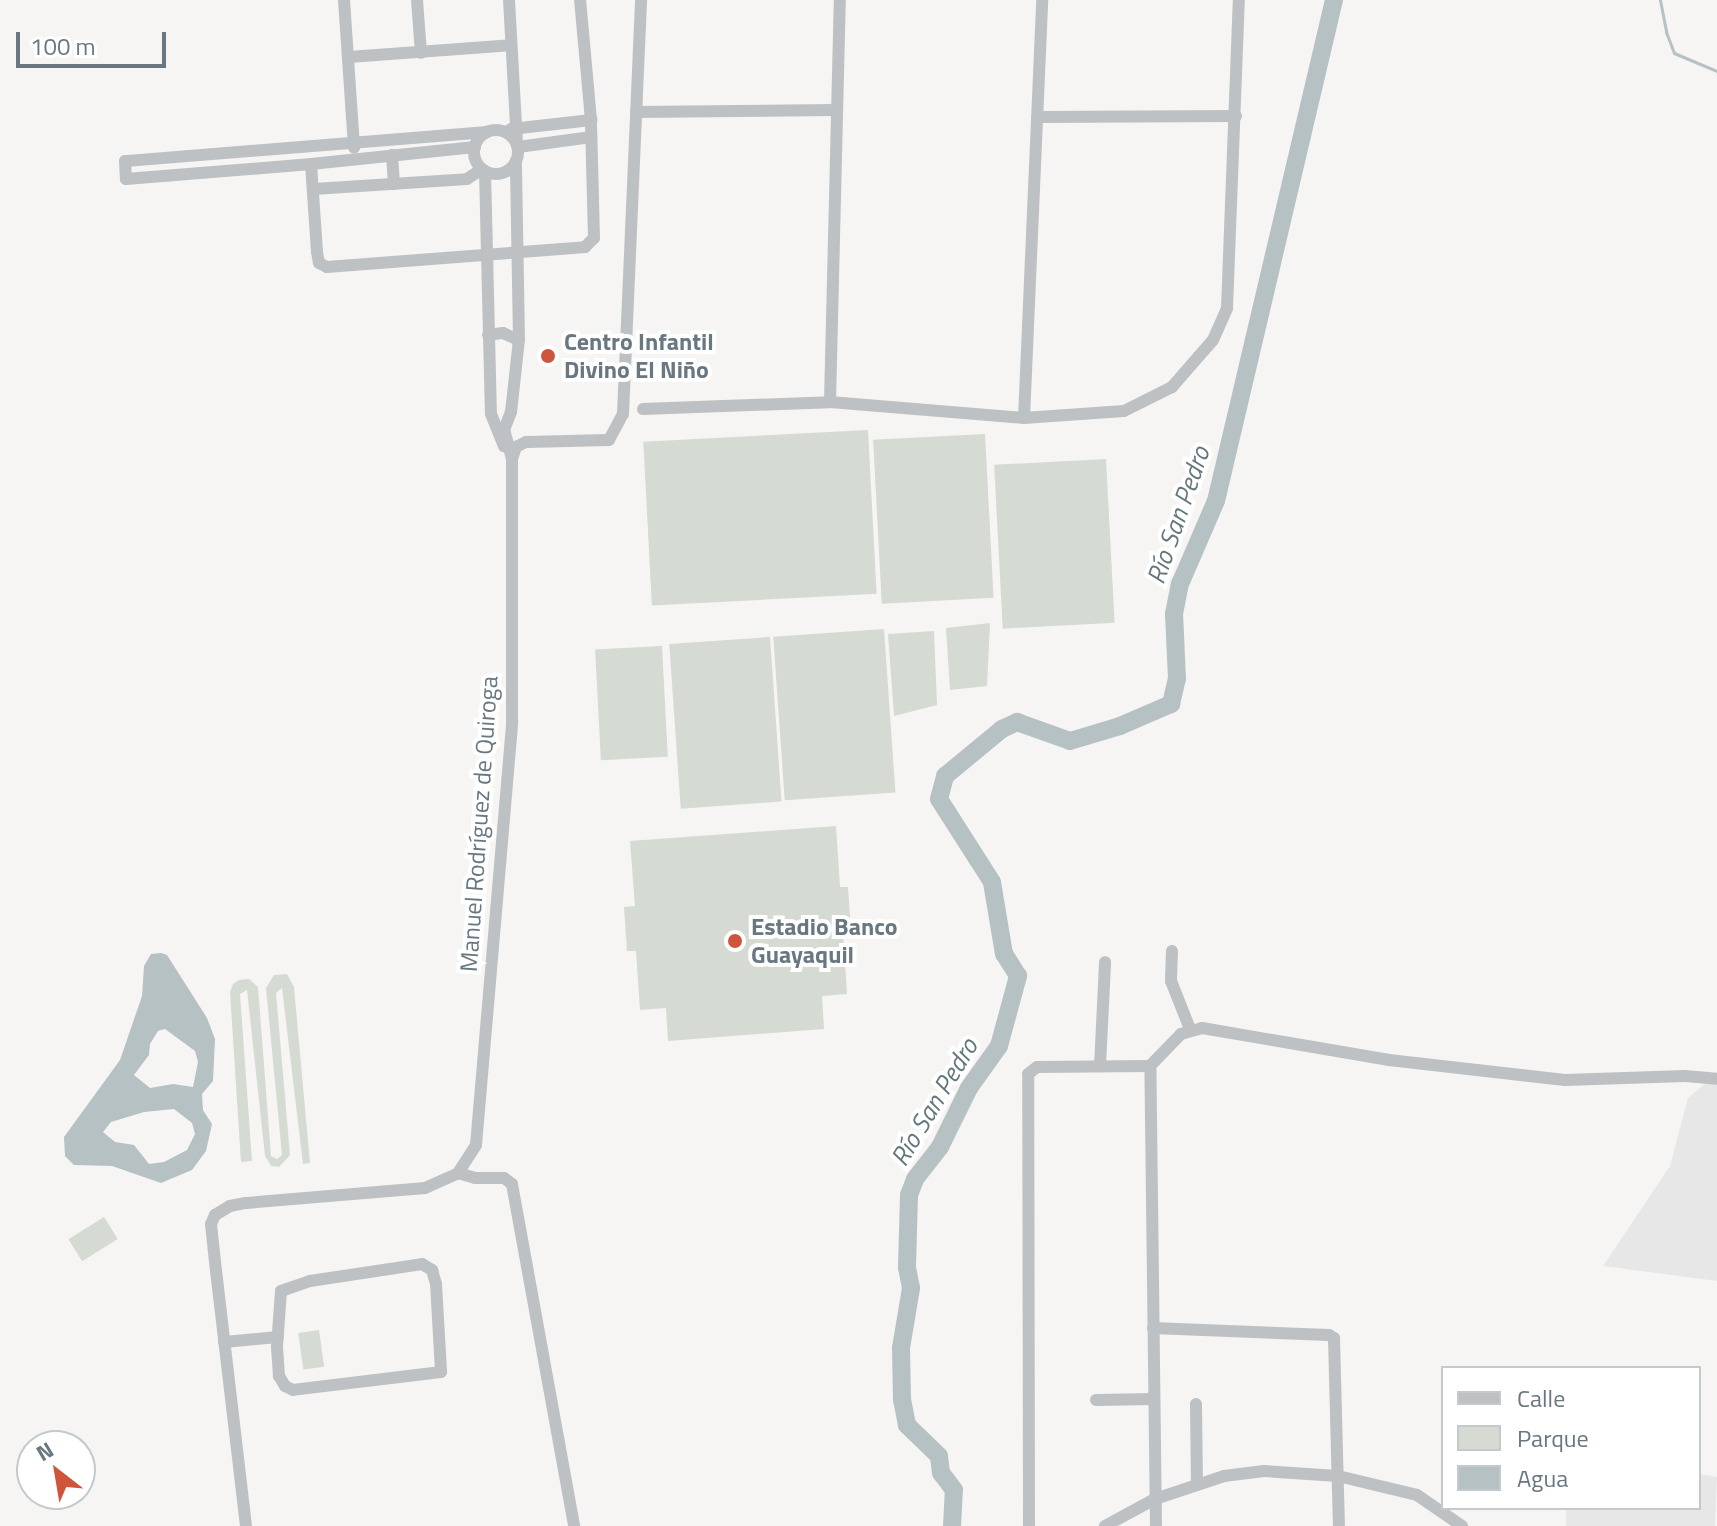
<!DOCTYPE html>
<meta charset="utf-8">
<style>
body{margin:0}
#map{position:relative;width:1717px;height:1526px;overflow:hidden;background:#f6f5f3;font-family:"Titillium Web",sans-serif}
div>[style]{position:absolute}
.built>*{inset:0;background:#e6e7e6}
.green>*{inset:0;background:#d5dad2;transform-origin:0 0}
.water>*{inset:0;background:#b6c1c4}
.stream>*{height:3px;margin:-1.5px;padding:0 1.5px;transform-origin:1.5px;border-radius:1.5px;background:#b6c1c4}
.river>*{height:18px;margin:-9px;padding:0 9px;transform-origin:9px;border-radius:9px;background:#b6c1c4}
.minor>*{height:12px;margin:-6px;padding:0 6px;transform-origin:6px;border-radius:6px;background:#bdc1c4}
.minor>.ring{margin:-6px;padding:0;box-sizing:content-box;background:none;border:12px solid #bdc1c4;border-radius:50%}
.dots>*{width:22px;height:22px;translate:-50% -50%;box-sizing:border-box;border:4px solid #fff;border-radius:50%}
span{translate:-50% -50%;white-space:nowrap;text-align:center;line-height:1.15;-webkit-text-stroke:8px #fff;paint-order:stroke}
.poi-label{font-size:24px;color:#687780;font-weight:700}
.left{translate:0 -50%;text-align:left}
.street-label{font-size:24px;color:#687780}
.water-label{font-size:26px;color:#64777d;font-style:italic}
.legend{position:absolute;left:1441px;top:1366px;width:260px;height:144px;box-sizing:border-box;background:#fff;border:2px solid #c3c9cc;margin:0;padding:10px 14px;list-style:none;font-size:24px;color:#687780}
.legend li{display:flex;align-items:center;gap:16px;height:40px}
.legend b{width:40px;border:2px solid #c3c9cc}
.north{position:absolute;left:16px;top:1430px;width:80px;height:80px;box-sizing:border-box;background:#fff;border:2px solid #c3c9cc;border-radius:50%;rotate:329deg;font-size:22px;font-weight:700;line-height:32px;text-align:center;color:#687780}
.north::after{content:'';display:block;margin:auto;width:28px;height:36px;background:#ce553a;clip-path:polygon(50% 0,100% 100%,50% 72%,0 100%)}
.scale{position:absolute;left:16px;top:32px;width:150px;height:36px;box-sizing:border-box;border:4px solid #687780;border-top:0;padding-left:10px;font-size:24px;line-height:28px;white-space:nowrap;color:#687780;-webkit-text-stroke:6px #fff;paint-order:stroke}
</style>
<div id="map">
<div class="built">
<div style="clip-path:polygon(1707px 1082px,1717px 1084px,1717px 1281px,1603px 1266px,1670px 1166px,1688px 1098px)"></div>
<div style="clip-path:polygon(1699px 1474px,1717px 1477px,1715px 1526px,1566px 1526px,1566px 1508px,1699px 1508px)"></div>
</div>
<div class="green">
<div style="left:868px;top:430px;width:164px;height:225px;rotate:87deg"></div>
<div style="left:985px;top:434px;width:164px;height:112px;rotate:87deg"></div>
<div style="left:1106px;top:459px;width:164px;height:112px;rotate:87deg"></div>
<div style="clip-path:polygon(990px 623px,987px 686px,950px 690px,946px 628px)"></div>
<div style="left:884px;top:629px;width:164px;height:111px;rotate:86deg"></div>
<div style="clip-path:polygon(934px 631px,937px 705px,894px 716px,888px 634px)"></div>
<div style="left:770px;top:637px;width:165px;height:101px;rotate:86deg"></div>
<div style="left:662px;top:646px;width:111px;height:67px;rotate:87deg"></div>
<div style="clip-path:polygon(836px 826px,840px 887px,848px 887px,851px 931px,843px 932px,847px 994px,822px 996px,824px 1029px,668px 1041px,666px 1008px,640px 1010px,636px 951px,627px 951px,624px 907px,635px 906px,630px 841px)"></div>
<div style="clip-path:polygon(287px 974px,294px 987px,310px 1163px,303px 1164px,282px 988px,276px 993px,290px 1155px,279px 1167px,271px 1166px,265px 1156px,247px 990px,240px 994px,252px 1161px,241px 1162px,230px 992px,233px 984px,239px 980px,249px 979px,258px 987px,271px 1156px,277px 1159px,282px 1155px,266px 988px,274px 975px)"></div>
<div style="left:104px;top:1217px;width:26px;height:42px;rotate:58deg"></div>
<div style="left:319px;top:1330px;width:37px;height:21px;rotate:82deg"></div>
</div>
<div class="water">
<div style="clip-path:polygon(evenodd,161px 953px,167px 955px,207px 1018px,215px 1039px,213px 1081px,202px 1094px,203px 1110px,212px 1124px,206px 1151px,192px 1170px,161px 1183px,112px 1166px,74px 1165px,65px 1156px,64px 1137px,120px 1060px,142px 996px,144px 966px,151px 954px,161px 953px,165px 1029px,195px 1051px,198px 1062px,193px 1087px,173px 1084px,150px 1088px,134px 1075px,149px 1055px,150px 1044px,158px 1031px,165px 1029px,161px 953px,174px 1109px,192px 1123px,195px 1134px,187px 1150px,164px 1162px,149px 1164px,134px 1145px,115px 1142px,103px 1132px,111px 1122px,144px 1112px,174px 1109px)"></div>
</div>
<div class="stream">
<div style="left:1660px;top:0;width:33px;rotate:79deg"></div>
<div style="left:1666px;top:32px;width:22px;rotate:69deg"></div>
<div style="left:1674px;top:53px;width:47px;rotate:22.7deg"></div>
</div>
<div class="river">
<div style="left:952px;top:1526px;width:36px;rotate:-87deg"></div>
<div style="left:954px;top:1490px;width:21px;rotate:-127deg"></div>
<div style="left:941px;top:1473px;width:17px;rotate:-97deg"></div>
<div style="left:939px;top:1456px;width:45px;rotate:-135.9deg"></div>
<div style="left:907px;top:1425px;width:25px;rotate:-101deg"></div>
<div style="left:902px;top:1400px;width:52px;rotate:-91.1deg"></div>
<div style="left:901px;top:1348px;width:61px;rotate:-80.5deg"></div>
<div style="left:911px;top:1288px;width:21px;rotate:-101deg"></div>
<div style="left:907px;top:1267px;width:72px;rotate:-88.4deg"></div>
<div style="left:909px;top:1195px;width:17px;rotate:-69deg"></div>
<div style="left:915px;top:1179px;width:41px;rotate:-52deg"></div>
<div style="left:940px;top:1147px;width:66px;rotate:-63.8deg"></div>
<div style="left:969px;top:1088px;width:52px;rotate:-54.5deg"></div>
<div style="left:999px;top:1046px;width:73px;rotate:-74.8deg"></div>
<div style="left:1018px;top:976px;width:26px;rotate:-122deg"></div>
<div style="left:1004px;top:954px;width:73px;rotate:-99.5deg"></div>
<div style="left:992px;top:882px;width:98px;rotate:-122.6deg"></div>
<div style="left:939px;top:799px;width:24px;rotate:-75deg"></div>
<div style="left:945px;top:776px;width:74px;rotate:-39.5deg"></div>
<div style="left:1002px;top:729px;width:17px;rotate:-25deg"></div>
<div style="left:1017px;top:722px;width:56px;rotate:19.7deg"></div>
<div style="left:1070px;top:741px;width:52px;rotate:-16.7deg"></div>
<div style="left:1120px;top:726px;width:56px;rotate:-23.3deg"></div>
<div style="left:1171px;top:704px;width:26px;rotate:-77deg"></div>
<div style="left:1177px;top:679px;width:65px;rotate:-92.6deg"></div>
<div style="left:1174px;top:614px;width:31px;rotate:-79deg"></div>
<div style="left:1180px;top:584px;width:90px;rotate:-66.6deg"></div>
<div style="left:1216px;top:501px;width:515px;rotate:-76.75deg"></div>
</div>
<div class="minor">
<div style="left:344px;top:0;width:148px;rotate:86.1deg"></div>
<div style="left:417px;top:0;width:53px;rotate:85.7deg"></div>
<div style="left:509px;top:0;width:145px;rotate:86.8deg"></div>
<div style="left:349px;top:57px;width:162px;rotate:-4.2deg"></div>
<div style="left:636px;top:112px;width:200px;rotate:-0.6deg"></div>
<div style="left:1037px;top:117px;width:199px;rotate:-0.3deg"></div>
<div style="left:511px;top:129px;width:81px;rotate:-6.4deg"></div>
<div class="ring" style="left:474px;top:130px;width:32px;height:32px"></div>
<div style="left:487px;top:132px;width:363px;rotate:175.4deg"></div>
<div style="left:125px;top:161px;width:18px;rotate:87deg"></div>
<div style="left:126px;top:179px;width:186px;rotate:-4.6deg"></div>
<div style="left:311px;top:164px;width:88px;rotate:86.1deg"></div>
<div style="left:317px;top:252px;width:11px;rotate:80deg"></div>
<div style="left:319px;top:263px;width:9px;rotate:27deg"></div>
<div style="left:327px;top:267px;width:259px;rotate:-4.4deg"></div>
<div style="left:585px;top:247px;width:13px;rotate:-45deg"></div>
<div style="left:594px;top:238px;width:118px;rotate:-91.5deg"></div>
<div style="left:591px;top:120px;width:121px;rotate:-95.2deg"></div>
<div style="left:518px;top:147px;width:74px;rotate:-7.8deg"></div>
<div style="left:392px;top:155px;width:29px;rotate:86deg"></div>
<div style="left:311px;top:164px;width:165px;rotate:-5.9deg"></div>
<div style="left:485px;top:171px;width:243px;rotate:88.6deg"></div>
<div style="left:491px;top:414px;width:35px;rotate:68deg"></div>
<div style="left:314px;top:189px;width:153px;rotate:-3.7deg"></div>
<div style="left:467px;top:179px;width:18px;rotate:-34deg"></div>
<div style="left:488px;top:335px;width:15px;rotate:-8deg"></div>
<div style="left:503px;top:333px;width:17px;rotate:24deg"></div>
<div style="left:830px;top:402px;width:402px;rotate:-88.6deg"></div>
<div style="left:643px;top:409px;width:187px;rotate:-2.1deg"></div>
<div style="left:830px;top:402px;width:195px;rotate:4.7deg"></div>
<div style="left:1024px;top:418px;width:100px;rotate:-4deg"></div>
<div style="left:1124px;top:411px;width:54px;rotate:-26.6deg"></div>
<div style="left:1172px;top:387px;width:62px;rotate:-48.9deg"></div>
<div style="left:1213px;top:340px;width:35px;rotate:-66deg"></div>
<div style="left:1227px;top:308px;width:308px;rotate:-87.8deg"></div>
<div style="left:1024px;top:418px;width:418px;rotate:-87.5deg"></div>
<div style="left:512px;top:459px;width:30px;rotate:-105deg"></div>
<div style="left:504px;top:430px;width:19px;rotate:-69deg"></div>
<div style="left:511px;top:412px;width:72px;rotate:-83.7deg"></div>
<div style="left:519px;top:340px;width:179px;rotate:-91deg"></div>
<div style="left:1172px;top:951px;width:30px;rotate:92deg"></div>
<div style="left:1171px;top:981px;width:52px;rotate:68.4deg"></div>
<div style="left:1100px;top:1066px;width:104px;rotate:-87.2deg"></div>
<div style="left:458px;top:1173px;width:18px;rotate:16deg"></div>
<div style="left:475px;top:1178px;width:29px"></div>
<div style="left:504px;top:1178px;width:10px;rotate:37deg"></div>
<div style="left:512px;top:1184px;width:348px;rotate:79.7deg"></div>
<div style="left:422px;top:1264px;width:12px;rotate:31deg"></div>
<div style="left:432px;top:1270px;width:15px;rotate:74deg"></div>
<div style="left:436px;top:1284px;width:88px;rotate:86.7deg"></div>
<div style="left:441px;top:1372px;width:149px;rotate:173.1deg"></div>
<div style="left:293px;top:1390px;width:9px;rotate:-153deg"></div>
<div style="left:285px;top:1386px;width:12px;rotate:-121deg"></div>
<div style="left:279px;top:1376px;width:30px;rotate:-94deg"></div>
<div style="left:277px;top:1346px;width:55px;rotate:-85.8deg"></div>
<div style="left:281px;top:1291px;width:31px;rotate:-19deg"></div>
<div style="left:310px;top:1281px;width:113px;rotate:-8.6deg"></div>
<div style="left:1153px;top:1328px;width:176px;rotate:2.3deg"></div>
<div style="left:1329px;top:1335px;width:6px;rotate:31deg"></div>
<div style="left:1334px;top:1338px;width:188px;rotate:88.5deg"></div>
<div style="left:224px;top:1342px;width:54px;rotate:-5.3deg"></div>
<div style="left:1096px;top:1400px;width:58px;rotate:-1deg"></div>
<div style="left:1196px;top:1404px;width:81px;rotate:89.3deg"></div>
<div style="left:246px;top:1526px;width:257px;rotate:-96.7deg"></div>
<div style="left:216px;top:1271px;width:47px;rotate:-96.1deg"></div>
<div style="left:211px;top:1224px;width:10px;rotate:-66deg"></div>
<div style="left:215px;top:1215px;width:17px;rotate:-31deg"></div>
<div style="left:230px;top:1206px;width:16px;rotate:-11deg"></div>
<div style="left:246px;top:1203px;width:180px;rotate:-4.8deg"></div>
<div style="left:425px;top:1188px;width:36px;rotate:-24deg"></div>
<div style="left:458px;top:1173px;width:33px;rotate:-57deg"></div>
<div style="left:476px;top:1145px;width:425px;rotate:-85.1deg"></div>
<div style="left:512px;top:722px;width:263px;rotate:-90deg"></div>
<div style="left:512px;top:459px;width:13px;rotate:-72deg"></div>
<div style="left:516px;top:447px;width:11px;rotate:-27deg"></div>
<div style="left:526px;top:442px;width:83px;rotate:-1.4deg"></div>
<div style="left:609px;top:440px;width:30px;rotate:-62deg"></div>
<div style="left:623px;top:414px;width:414px;rotate:-87.5deg"></div>
<div style="left:1029px;top:1526px;width:452px;rotate:-90.1deg"></div>
<div style="left:1028px;top:1074px;width:11px;rotate:-38deg"></div>
<div style="left:1037px;top:1067px;width:113px;rotate:-0.5deg"></div>
<div style="left:1105px;top:1526px;width:57px;rotate:-28.4deg"></div>
<div style="left:1155px;top:1499px;width:73px;rotate:-18.4deg"></div>
<div style="left:1224px;top:1476px;width:40px;rotate:-7.1deg"></div>
<div style="left:1264px;top:1471px;width:74px;rotate:3.9deg"></div>
<div style="left:1338px;top:1476px;width:81px;rotate:13.5deg"></div>
<div style="left:1417px;top:1495px;width:55px;rotate:34.6deg"></div>
<div style="left:1156px;top:1526px;width:460px;rotate:-90.7deg"></div>
<div style="left:1150px;top:1066px;width:45px;rotate:-45.9deg"></div>
<div style="left:1181px;top:1034px;width:22px;rotate:-16deg"></div>
<div style="left:1202px;top:1028px;width:190px;rotate:9.7deg"></div>
<div style="left:1389px;top:1060px;width:177px;rotate:6.5deg"></div>
<div style="left:1565px;top:1080px;width:120px;rotate:-1.9deg"></div>
<div style="left:1685px;top:1076px;width:32px;rotate:5deg"></div>
</div>
<div class="dots">
<div style="left:548px;top:356px;background:#ce553a"></div>
<div style="left:735px;top:941px;background:#ce553a"></div>
</div>
<div class="poi-label">
<span class="left" style="left:564px;top:356px">Centro Infantil<br>Divino El Niño</span>
<span class="left" style="left:751px;top:941px">Estadio Banco<br>Guayaquil</span>
</div>
<div class="street-label">
<span style="left:479px;top:824px;rotate:-86deg">Manuel Rodríguez de Quiroga</span>
</div>
<div class="water-label">
<span style="left:1178px;top:515px;rotate:-71deg">Río San Pedro</span>
<span style="left:934px;top:1102px;rotate:-59deg">Río San Pedro</span>
</div>
<ul class="legend">
<li><b style="height:10px;background:#bdc1c4"></b>Calle</li>
<li><b style="height:22px;background:#d5dad2"></b>Parque</li>
<li><b style="height:22px;background:#b6c1c4"></b>Agua</li>
</ul>
<div class="north">N</div>
<div class="scale">100 m</div>
</div>
